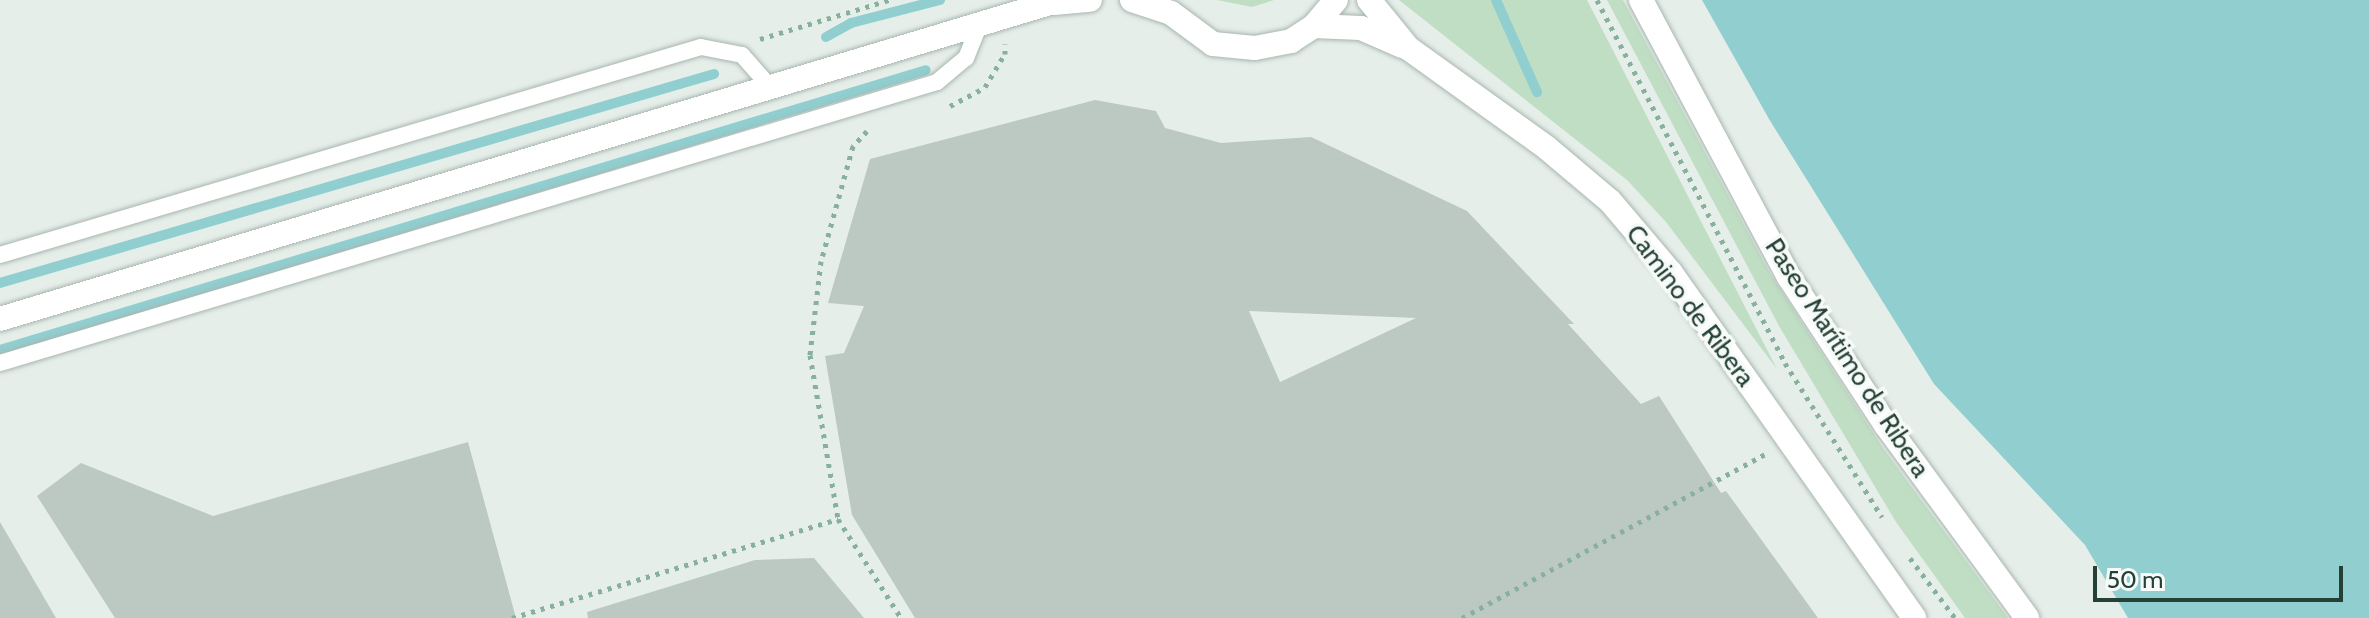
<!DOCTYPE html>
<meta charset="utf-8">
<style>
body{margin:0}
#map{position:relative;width:2369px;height:618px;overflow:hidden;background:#e6eee9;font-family:Cabin,sans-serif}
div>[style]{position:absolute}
.green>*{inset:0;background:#c0dec4}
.water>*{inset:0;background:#91ced0}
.stream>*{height:10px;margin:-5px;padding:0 5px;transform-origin:5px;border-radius:5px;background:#91ced0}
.building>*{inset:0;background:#bbc9c2}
.path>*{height:5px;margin-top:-2.5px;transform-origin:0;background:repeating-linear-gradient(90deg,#88b09e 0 4px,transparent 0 10px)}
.roads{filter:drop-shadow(0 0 2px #a8b6af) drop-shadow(0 0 2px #a8b6af)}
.service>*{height:16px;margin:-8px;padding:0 8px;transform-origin:8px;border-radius:8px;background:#fff}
.pedestrian>*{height:24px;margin:-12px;padding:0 12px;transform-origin:12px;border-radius:12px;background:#fff}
.secondary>*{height:24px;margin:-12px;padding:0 12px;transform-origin:12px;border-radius:12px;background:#fff}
span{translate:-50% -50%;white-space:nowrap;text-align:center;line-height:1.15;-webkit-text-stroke:7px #f6faf8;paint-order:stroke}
.street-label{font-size:26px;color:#254035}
.scale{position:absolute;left:2093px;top:566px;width:250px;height:36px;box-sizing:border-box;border:4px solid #254035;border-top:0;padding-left:10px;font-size:24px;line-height:28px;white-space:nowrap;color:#254035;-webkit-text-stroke:6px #f6faf8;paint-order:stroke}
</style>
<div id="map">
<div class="green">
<div style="clip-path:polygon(1217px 0,1274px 0,1252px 7px)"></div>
<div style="clip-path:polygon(1399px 0,1587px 0,1777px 369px,1666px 222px,1627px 180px)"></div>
<div style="clip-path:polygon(1607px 0,1623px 0,1771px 275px,1883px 448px,2008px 618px,1965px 618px,1896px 522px,1779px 326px)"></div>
</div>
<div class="water">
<div style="clip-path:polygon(1702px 0,2369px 0,2369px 618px,2128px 618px,2085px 545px,1934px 384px,1769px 119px)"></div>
</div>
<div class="stream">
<div style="left:1496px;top:0;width:101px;rotate:66deg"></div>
<div style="left:826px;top:37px;width:29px;rotate:-29deg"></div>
<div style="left:851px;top:23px;width:92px;rotate:-14.5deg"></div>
<div style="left:0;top:283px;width:744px;rotate:-16.32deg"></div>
<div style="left:0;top:350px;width:967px;rotate:-16.82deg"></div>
</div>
<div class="building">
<div style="clip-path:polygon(evenodd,1095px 100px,1156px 111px,1165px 128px,1221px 143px,1311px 137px,1467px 211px,1574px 324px,1568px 324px,1641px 404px,1659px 396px,1721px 493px,1726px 491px,1818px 618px,915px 618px,852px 515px,825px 356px,844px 353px,864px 306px,828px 303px,870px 159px,1095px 100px,1249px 311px,1416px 318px,1280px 382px,1249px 311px)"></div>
<div style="clip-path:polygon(468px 442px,516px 618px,115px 618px,37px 496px,81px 463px,213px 516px)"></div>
<div style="clip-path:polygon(0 522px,56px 618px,0 618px)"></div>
<div style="clip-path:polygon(814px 558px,864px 618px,588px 618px,587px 612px,755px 560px)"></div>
</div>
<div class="path">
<div style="left:1597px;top:0;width:409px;rotate:62.6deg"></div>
<div style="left:1785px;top:363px;width:182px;rotate:57.8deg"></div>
<div style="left:760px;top:39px;width:135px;rotate:-16.8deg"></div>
<div style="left:950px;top:106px;width:40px;rotate:-28deg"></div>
<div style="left:985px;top:87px;width:39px;rotate:-59deg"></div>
<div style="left:1005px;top:54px;width:10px;rotate:-90deg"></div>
<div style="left:867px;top:131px;width:21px;rotate:133deg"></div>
<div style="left:853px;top:146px;width:119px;rotate:105.5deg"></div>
<div style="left:821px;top:261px;width:95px;rotate:96.7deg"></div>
<div style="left:810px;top:355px;width:166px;rotate:80.3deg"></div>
<div style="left:838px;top:519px;width:117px;rotate:57.5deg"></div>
<div style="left:1910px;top:558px;width:75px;rotate:53.1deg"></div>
<div style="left:512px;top:618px;width:341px;rotate:-16.9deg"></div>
<div style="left:1462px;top:618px;width:347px;rotate:-28.4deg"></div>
</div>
<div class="roads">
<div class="service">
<div style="left:0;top:255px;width:731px;rotate:-16.53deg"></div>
<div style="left:701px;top:47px;width:42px;rotate:11deg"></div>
<div style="left:742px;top:55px;width:43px;rotate:48.8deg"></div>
<div style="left:0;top:363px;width:978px;rotate:-16.69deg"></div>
<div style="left:937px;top:82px;width:38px;rotate:-40deg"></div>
<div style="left:966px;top:58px;width:35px;rotate:-68deg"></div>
</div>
<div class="pedestrian">
<div style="left:1641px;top:0;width:314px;rotate:61.9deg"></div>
<div style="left:1789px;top:277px;width:177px;rotate:56.8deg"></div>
<div style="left:1886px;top:425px;width:239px;rotate:53.8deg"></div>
</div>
<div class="secondary">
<div style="left:1132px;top:0;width:41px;rotate:18.4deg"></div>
<div style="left:1171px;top:13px;width:52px;rotate:36.4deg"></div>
<div style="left:1213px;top:44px;width:42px;rotate:5.4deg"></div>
<div style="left:1255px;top:48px;width:37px;rotate:-11deg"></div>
<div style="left:1291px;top:41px;width:27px;rotate:-33deg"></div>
<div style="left:1314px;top:26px;width:34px;rotate:-50deg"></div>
<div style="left:1369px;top:0;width:62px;rotate:50.9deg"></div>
<div style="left:1408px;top:48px;width:171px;rotate:35.7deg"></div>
<div style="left:1547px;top:148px;width:82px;rotate:40.1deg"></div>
<div style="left:1610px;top:201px;width:94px;rotate:49.7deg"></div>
<div style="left:1671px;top:273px;width:422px;rotate:54.8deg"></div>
<div style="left:1054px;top:3px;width:36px;rotate:-5deg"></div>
<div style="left:1314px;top:26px;width:47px;rotate:2.4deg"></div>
<div style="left:1361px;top:28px;width:45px;rotate:23.7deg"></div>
<div style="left:0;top:319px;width:1107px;rotate:-16.75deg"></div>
</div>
</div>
<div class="street-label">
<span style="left:1690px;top:306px;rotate:53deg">Camino de Ribera</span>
<span style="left:1847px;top:358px;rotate:57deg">Paseo Marítimo de Ribera</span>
</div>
<div class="scale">50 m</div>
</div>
